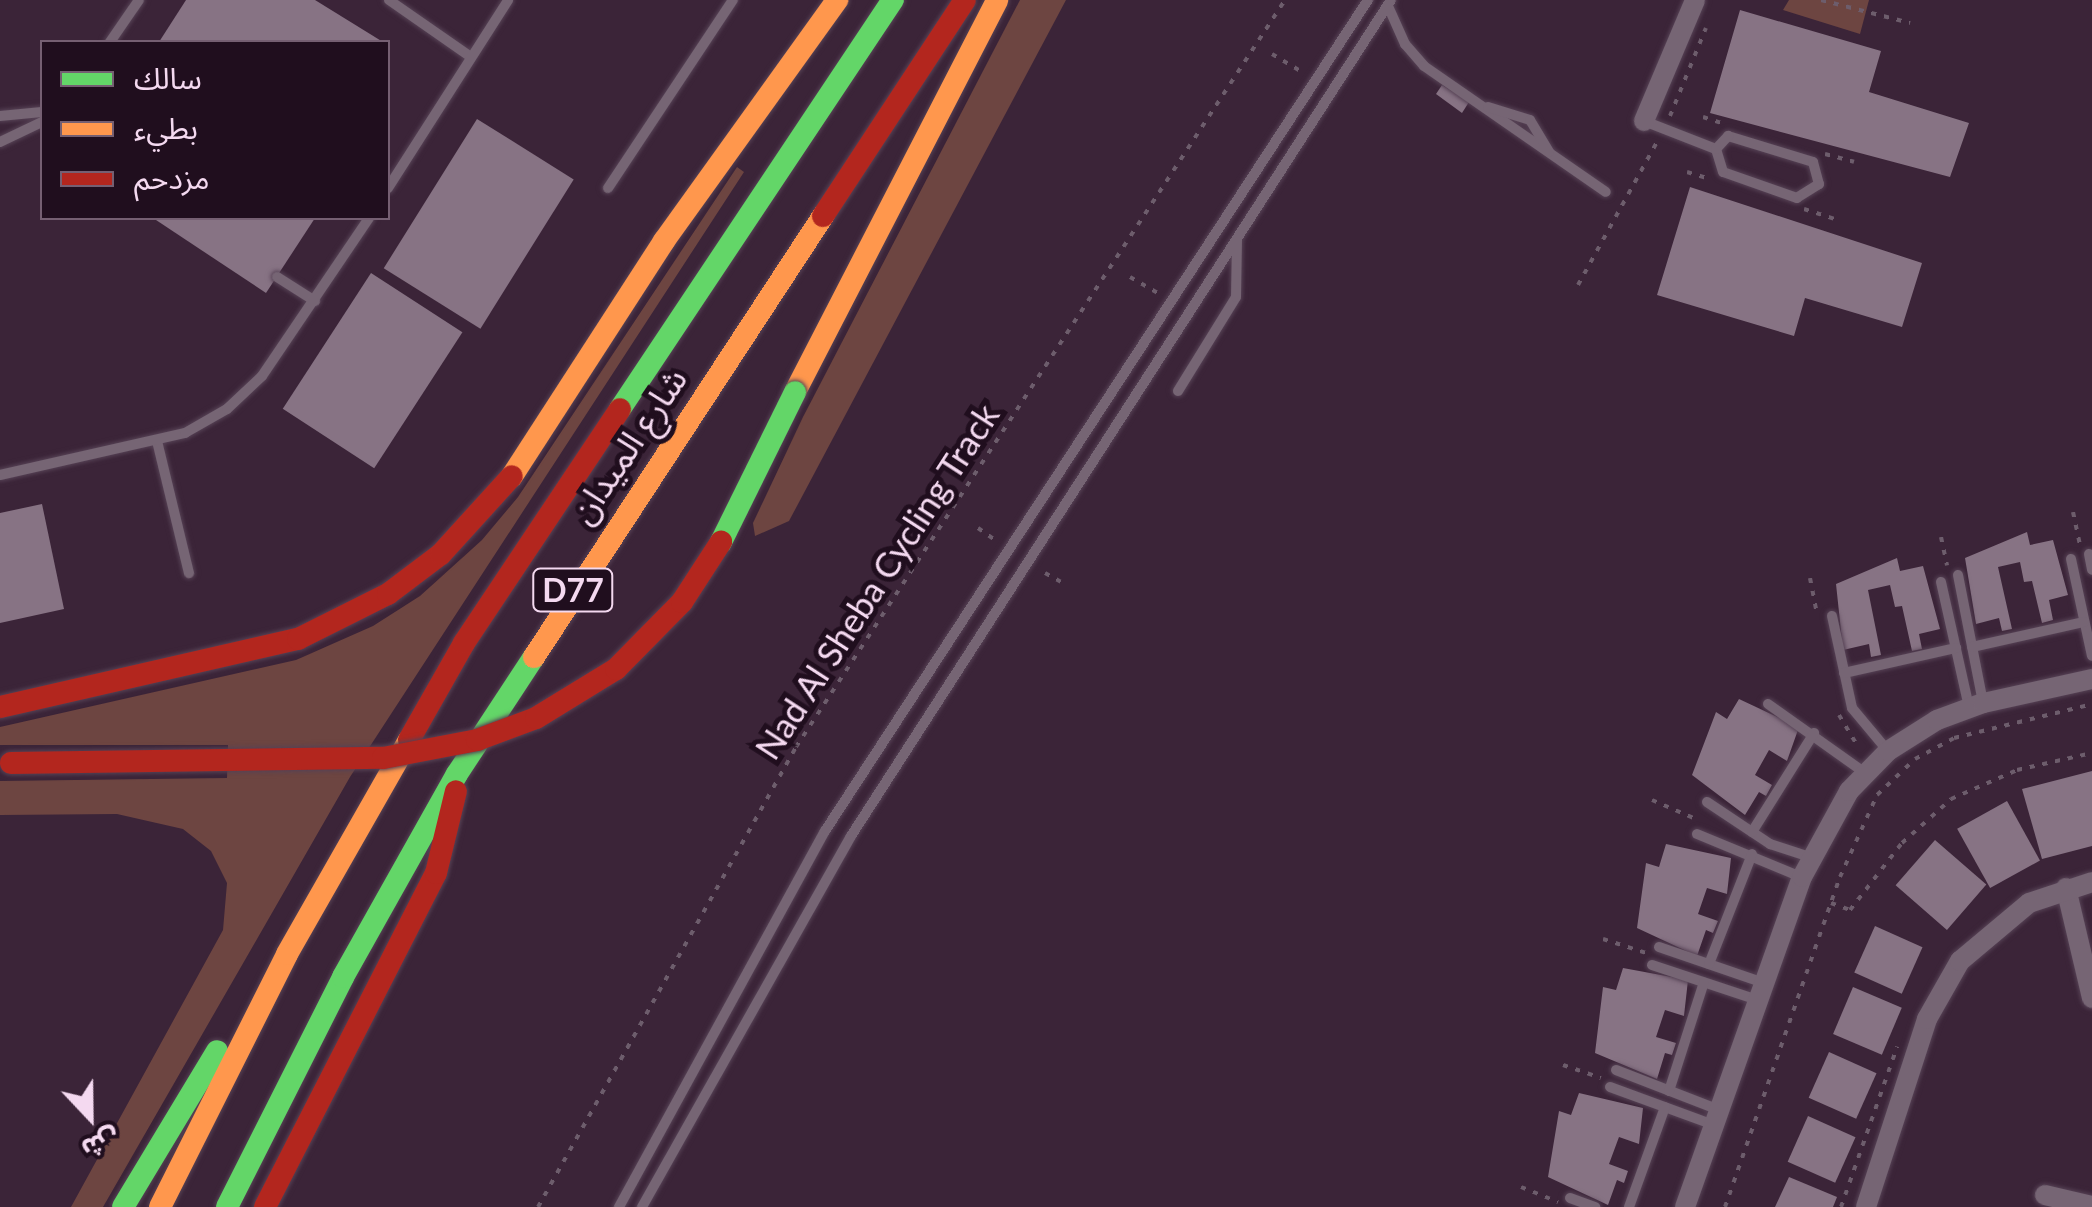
<!DOCTYPE html>
<meta charset="utf-8">
<style>
body{margin:0}
#map{position:relative;width:2092px;height:1207px;overflow:hidden;background:#3b2438;font-family:Lato,"Noto Sans Arabic",sans-serif}
div>[style]{position:absolute}
.green>*{inset:0;background:#6d4541}
.building>*{inset:0;background:#877384;transform-origin:0 0}
.path>*{height:4px;margin-top:-2px;transform-origin:0;background:repeating-linear-gradient(90deg,#6d5d6c 0 5px,transparent 0 13px)}
.roads{filter:drop-shadow(0 0 2px #564255) drop-shadow(0 0 2px #564255)}
.lane>*{height:10px;margin:-5px;padding:0 5px;transform-origin:5px;border-radius:5px;background:#766574}
.street>*{height:20px;margin:-10px;padding:0 10px;transform-origin:10px;border-radius:10px;background:#766574}
.fast>*{height:22px;margin:-11px;padding:0 11px;transform-origin:11px;border-radius:11px;background:#63d668}
.slow>*{height:22px;margin:-11px;padding:0 11px;transform-origin:11px;border-radius:11px;background:#ff974d}
.jam>*{height:22px;margin:-11px;padding:0 11px;transform-origin:11px;border-radius:11px;background:#b3261e}
.bridges{filter:drop-shadow(0 0 2px #564255) drop-shadow(0 0 2px #564255)}
.fast-bridge>*{height:22px;margin:-11px;padding:0 11px;transform-origin:11px;border-radius:11px;background:#63d668}
.jam-bridge>*{height:22px;margin:-11px;padding:0 11px;transform-origin:11px;border-radius:11px;background:#b3261e}
span{translate:-50% -50%;white-space:nowrap;text-align:center;line-height:1.15;-webkit-text-stroke:10px #200e1e;paint-order:stroke}
.shield-label span{padding:2px 8px;background:#200e1e;border:2px solid;border-radius:8px;-webkit-text-stroke-width:0}
.shield-label{font-size:32px;color:#f4d9f0;font-weight:700}
.street-label{font-size:35px;color:#f4d9f0}
.legend{position:absolute;left:40px;top:40px;width:350px;height:180px;box-sizing:border-box;background:#200e1e;border:2px solid #755f72;margin:0;padding:12px 18px;list-style:none;font-size:30px;color:#f4d9f0}
.legend li{display:flex;align-items:center;gap:20px;height:50px}
.legend b{width:50px;border:2px solid #755f72}
.north{position:absolute;left:40px;top:1067px;width:100px;height:100px;-webkit-text-stroke:8px #200e1e;paint-order:stroke;rotate:158deg;font-size:28px;font-weight:700;line-height:40px;text-align:center;color:#f4d9f0}
.north::after{content:'';display:block;margin:auto;width:35px;height:45px;background:#f4d9f0;clip-path:polygon(50% 0,100% 100%,50% 72%,0 100%)}
</style>
<div id="map">
<div class="green">
<div style="clip-path:polygon(1020px 0,1066px 0,789px 521px,755px 536px,753px 523px,803px 417px)"></div>
<div style="clip-path:polygon(1789px 0,1869px 0,1860px 34px,1783px 10px)"></div>
<div style="clip-path:polygon(737px 167px,744px 172px,350px 777px,103px 1207px,71px 1207px,223px 930px,227px 883px,211px 851px,183px 829px,117px 814px,0 815px,0 781px,227px 778px,228px 745px,0 745px,0 727px,296px 660px,373px 626px,420px 596px,482px 540px,518px 497px)"></div>
</div>
<div class="building">
<div style="clip-path:polygon(186px 0,315px 0,383px 42px,159px 42px)"></div>
<div style="clip-path:polygon(1740px 10px,1881px 51px,1869px 92px,1969px 123px,1950px 177px,1710px 113px)"></div>
<div style="clip-path:polygon(1442px 85px,1469px 102px,1462px 113px,1436px 94px)"></div>
<div style="left:477px;top:119px;width:114px;height:176px;rotate:32deg"></div>
<div style="clip-path:polygon(1690px 187px,1922px 263px,1902px 327px,1805px 298px,1794px 336px,1657px 295px)"></div>
<div style="clip-path:polygon(153px 218px,315px 218px,266px 293px)"></div>
<div style="left:371px;top:273px;width:109px;height:162px;rotate:33deg"></div>
<div style="clip-path:polygon(42px 504px,64px 609px,0 623px,0 513px)"></div>
<div style="clip-path:polygon(2027px 532px,2030px 545px,2053px 540px,2068px 595px,2049px 600px,2053px 620px,2042px 623px,2032px 581px,2024px 582px,2020px 562px,1998px 567px,2012px 629px,2002px 631px,1999px 618px,1976px 624px,1965px 558px)"></div>
<div style="clip-path:polygon(1897px 558px,1900px 571px,1923px 566px,1940px 629px,1919px 634px,1922px 649px,1912px 651px,1902px 606px,1895px 607px,1890px 585px,1868px 590px,1881px 655px,1871px 657px,1869px 644px,1843px 650px,1836px 584px)"></div>
<div style="clip-path:polygon(1739px 699px,1799px 727px,1787px 761px,1769px 750px,1755px 775px,1772px 785px,1766px 796px,1759px 792px,1745px 815px,1692px 775px,1716px 712px,1727px 719px)"></div>
<div style="clip-path:polygon(2092px 771px,2092px 846px,2042px 859px,2022px 789px)"></div>
<div style="left:2007px;top:801px;width:68px;height:57px;rotate:61deg"></div>
<div style="left:1935px;top:840px;width:68px;height:60px;rotate:41deg"></div>
<div style="clip-path:polygon(1666px 844px,1731px 858px,1727px 894px,1707px 888px,1698px 914px,1718px 921px,1713px 933px,1706px 930px,1697px 956px,1637px 928px,1646px 863px,1659px 867px)"></div>
<div style="left:1875px;top:926px;width:52px;height:51px;rotate:24deg"></div>
<div style="clip-path:polygon(1623px 968px,1688px 980px,1684px 1016px,1665px 1010px,1656px 1037px,1676px 1043px,1672px 1055px,1665px 1053px,1657px 1079px,1595px 1053px,1603px 987px,1616px 990px)"></div>
<div style="left:1853px;top:987px;width:53px;height:51px;rotate:23deg"></div>
<div style="left:1829px;top:1052px;width:52px;height:50px;rotate:24deg"></div>
<div style="clip-path:polygon(1579px 1093px,1643px 1108px,1639px 1144px,1619px 1137px,1609px 1164px,1628px 1171px,1624px 1183px,1617px 1180px,1608px 1205px,1548px 1177px,1559px 1111px,1571px 1115px)"></div>
<div style="left:1808px;top:1116px;width:52px;height:50px;rotate:24deg"></div>
<div style="clip-path:polygon(1789px 1177px,1837px 1197px,1833px 1207px,1775px 1207px)"></div>
</div>
<div class="path">
<div style="left:1821px;top:0;width:92px;rotate:14.5deg"></div>
<div style="left:1272px;top:54px;width:37px;rotate:31deg"></div>
<div style="left:1670px;top:116px;width:95px;rotate:-67.8deg"></div>
<div style="left:1703px;top:117px;width:23px;rotate:18deg"></div>
<div style="left:1825px;top:154px;width:30px;rotate:15deg"></div>
<div style="left:1687px;top:172px;width:24px;rotate:17deg"></div>
<div style="left:1804px;top:209px;width:36px;rotate:18deg"></div>
<div style="left:1130px;top:277px;width:34px;rotate:30deg"></div>
<div style="left:1578px;top:285px;width:168px;rotate:-61.1deg"></div>
<div style="left:2073px;top:512px;width:35px;rotate:78deg"></div>
<div style="left:978px;top:528px;width:24px;rotate:35deg"></div>
<div style="left:1941px;top:537px;width:29px;rotate:78deg"></div>
<div style="left:1045px;top:573px;width:18px;rotate:29deg"></div>
<div style="left:1810px;top:578px;width:36px;rotate:79deg"></div>
<div style="left:1839px;top:715px;width:35px;rotate:59deg"></div>
<div style="left:1652px;top:800px;width:50px;rotate:23.5deg"></div>
<div style="left:1831px;top:903px;width:20px;rotate:20deg"></div>
<div style="left:1850px;top:910px;width:85px;rotate:-52.2deg"></div>
<div style="left:1902px;top:843px;width:66px;rotate:-41.9deg"></div>
<div style="left:1951px;top:799px;width:72px;rotate:-23.7deg"></div>
<div style="left:2017px;top:770px;width:77px;rotate:-12.8deg"></div>
<div style="left:1603px;top:939px;width:45px;rotate:18deg"></div>
<div style="left:1563px;top:1065px;width:40px;rotate:18.9deg"></div>
<div style="left:1521px;top:1187px;width:40px;rotate:22deg"></div>
<div style="left:538px;top:1207px;width:527px;rotate:-60.71deg"></div>
<div style="left:796px;top:747px;width:893px;rotate:-56.79deg"></div>
<div style="left:1725px;top:1207px;width:349px;rotate:-70.8deg"></div>
<div style="left:1840px;top:877px;width:90px;rotate:-65.7deg"></div>
<div style="left:1877px;top:795px;width:52px;rotate:-43.5deg"></div>
<div style="left:1915px;top:759px;width:44px;rotate:-28.3deg"></div>
<div style="left:1954px;top:738px;width:142px;rotate:-13.8deg"></div>
<div style="left:1841px;top:1207px;width:170px;rotate:-70.7deg"></div>
</div>
<div class="roads">
<div class="lane">
<div style="left:389px;top:0;width:100px;rotate:34.8deg"></div>
<div style="left:1388px;top:6px;width:42px;rotate:65.9deg"></div>
<div style="left:1405px;top:44px;width:29px;rotate:49deg"></div>
<div style="left:1424px;top:66px;width:221px;rotate:34.7deg"></div>
<div style="left:110px;top:42px;width:51px;rotate:-55.4deg"></div>
<div style="left:1488px;top:107px;width:44px;rotate:17.2deg"></div>
<div style="left:1530px;top:120px;width:37px;rotate:59deg"></div>
<div style="left:0;top:116px;width:42px;rotate:-5.4deg"></div>
<div style="left:1644px;top:121px;width:77px;rotate:21.3deg"></div>
<div style="left:1728px;top:136px;width:89px;rotate:17deg"></div>
<div style="left:1813px;top:162px;width:23px;rotate:75deg"></div>
<div style="left:1819px;top:184px;width:26px;rotate:148deg"></div>
<div style="left:1797px;top:198px;width:78px;rotate:-160.6deg"></div>
<div style="left:1723px;top:172px;width:24px;rotate:-107deg"></div>
<div style="left:1716px;top:149px;width:18px;rotate:-47deg"></div>
<div style="left:0;top:142px;width:47px;rotate:-25.5deg"></div>
<div style="left:388px;top:188px;width:223px;rotate:-57.4deg"></div>
<div style="left:608px;top:188px;width:226px;rotate:-56.4deg"></div>
<div style="left:277px;top:277px;width:45px;rotate:32.3deg"></div>
<div style="left:1178px;top:391px;width:110px;rotate:-58.3deg"></div>
<div style="left:1236px;top:297px;width:57px;rotate:-89deg"></div>
<div style="left:157px;top:441px;width:136px;rotate:76.4deg"></div>
<div style="left:0;top:475px;width:190px;rotate:-12.8deg"></div>
<div style="left:185px;top:433px;width:48px;rotate:-29.7deg"></div>
<div style="left:227px;top:409px;width:48px;rotate:-43.3deg"></div>
<div style="left:262px;top:376px;width:191px;rotate:-55.9deg"></div>
<div style="left:2089px;top:554px;width:16px;rotate:79deg"></div>
<div style="left:2071px;top:559px;width:99px;rotate:77.8deg"></div>
<div style="left:1958px;top:575px;width:130px;rotate:78.9deg"></div>
<div style="left:1941px;top:582px;width:128px;rotate:77.4deg"></div>
<div style="left:1832px;top:616px;width:94px;rotate:77.7deg"></div>
<div style="left:1852px;top:708px;width:56px;rotate:50.1deg"></div>
<div style="left:1972px;top:647px;width:115px;rotate:-12.6deg"></div>
<div style="left:1844px;top:673px;width:115px;rotate:-12.6deg"></div>
<div style="left:1768px;top:704px;width:119px;rotate:35.4deg"></div>
<div style="left:1707px;top:802px;width:76px;rotate:33.7deg"></div>
<div style="left:1770px;top:844px;width:42px;rotate:18deg"></div>
<div style="left:1752px;top:832px;width:117px;rotate:-57.9deg"></div>
<div style="left:1697px;top:834px;width:113px;rotate:22.5deg"></div>
<div style="left:1659px;top:947px;width:111px;rotate:18.9deg"></div>
<div style="left:1709px;top:964px;width:118px;rotate:-68.6deg"></div>
<div style="left:1652px;top:965px;width:112px;rotate:18.3deg"></div>
<div style="left:1616px;top:1070px;width:110px;rotate:21.2deg"></div>
<div style="left:1610px;top:1087px;width:111px;rotate:20.1deg"></div>
<div style="left:1669px;top:1091px;width:114px;rotate:-72.2deg"></div>
<div style="left:1570px;top:1198px;width:27px;rotate:20deg"></div>
<div style="left:619px;top:1207px;width:429px;rotate:-61.3deg"></div>
<div style="left:825px;top:831px;width:993px;rotate:-56.84deg"></div>
<div style="left:642px;top:1207px;width:426px;rotate:-60.6deg"></div>
<div style="left:851px;top:836px;width:995px;rotate:-57.14deg"></div>
<div style="left:1629px;top:1207px;width:106px;rotate:-70.2deg"></div>
</div>
<div class="street">
<div style="left:1644px;top:121px;width:131px;rotate:-67.1deg"></div>
<div style="left:2066px;top:888px;width:113px;rotate:76.7deg"></div>
<div style="left:2045px;top:1195px;width:48px;rotate:13.2deg"></div>
<div style="left:1685px;top:1207px;width:350px;rotate:-70.5deg"></div>
<div style="left:1802px;top:877px;width:98px;rotate:-61.3deg"></div>
<div style="left:1849px;top:791px;width:56px;rotate:-45.7deg"></div>
<div style="left:1888px;top:751px;width:58px;rotate:-32.3deg"></div>
<div style="left:1937px;top:720px;width:49px;rotate:-20.3deg"></div>
<div style="left:1983px;top:703px;width:112px;rotate:-12.4deg"></div>
<div style="left:1866px;top:1207px;width:198px;rotate:-72deg"></div>
<div style="left:1927px;top:1019px;width:67px;rotate:-60.4deg"></div>
<div style="left:1960px;top:961px;width:90px;rotate:-40deg"></div>
<div style="left:2029px;top:903px;width:66px;rotate:-18.4deg"></div>
</div>
<div class="fast">
<div style="left:620px;top:409px;width:492px;rotate:-56.3deg"></div>
<div style="left:123px;top:1207px;width:182px;rotate:-58.9deg"></div>
<div style="left:227px;top:1207px;width:258px;rotate:-63.2deg"></div>
<div style="left:343px;top:977px;width:233px;rotate:-60.7deg"></div>
<div style="left:457px;top:774px;width:140px;rotate:-56.7deg"></div>
</div>
<div class="slow">
<div style="left:795px;top:392px;width:441px;rotate:-62.7deg"></div>
<div style="left:512px;top:476px;width:280px;rotate:-57.1deg"></div>
<div style="left:664px;top:241px;width:297px;rotate:-54.3deg"></div>
<div style="left:534px;top:657px;width:527px;rotate:-56.76deg"></div>
<div style="left:160px;top:1207px;width:283px;rotate:-63.3deg"></div>
<div style="left:287px;top:954px;width:246px;rotate:-60.3deg"></div>
</div>
<div class="jam">
<div style="left:823px;top:216px;width:258px;rotate:-56.7deg"></div>
<div style="left:0;top:707px;width:306px;rotate:-12.9deg"></div>
<div style="left:298px;top:639px;width:101px;rotate:-26.6deg"></div>
<div style="left:388px;top:594px;width:66px;rotate:-37deg"></div>
<div style="left:441px;top:554px;width:105px;rotate:-47.7deg"></div>
<div style="left:409px;top:740px;width:112px;rotate:-60.4deg"></div>
<div style="left:464px;top:643px;width:281px;rotate:-56.3deg"></div>
<div style="left:265px;top:1207px;width:375px;rotate:-62.9deg"></div>
<div style="left:436px;top:873px;width:84px;rotate:-76.3deg"></div>
</div>
</div>
<div class="bridges">
<div class="fast-bridge">
<div style="left:721px;top:542px;width:167px;rotate:-63.7deg"></div>
</div>
<div class="jam-bridge">
<div style="left:11px;top:763px;width:372px;rotate:-0.8deg"></div>
<div style="left:383px;top:758px;width:96px;rotate:-10.8deg"></div>
<div style="left:477px;top:740px;width:63px;rotate:-20.4deg"></div>
<div style="left:536px;top:718px;width:94px;rotate:-31.5deg"></div>
<div style="left:616px;top:669px;width:94px;rotate:-45.4deg"></div>
<div style="left:682px;top:602px;width:72px;rotate:-57deg"></div>
</div>
</div>
<div class="shield-label">
<span style="left:573px;top:590px">D77</span>
</div>
<div class="street-label">
<span style="left:627px;top:445px;rotate:-56deg">شارع الميدان</span>
<span style="left:876px;top:581px;rotate:-57deg">Nad Al Sheba Cycling Track</span>
</div>
<ul class="legend">
<li><b style="height:12px;background:#63d668"></b>سالك</li>
<li><b style="height:12px;background:#ff974d"></b>بطيء</li>
<li><b style="height:12px;background:#b3261e"></b>مزدحم</li>
</ul>
<div class="north">ش</div>
</div>
